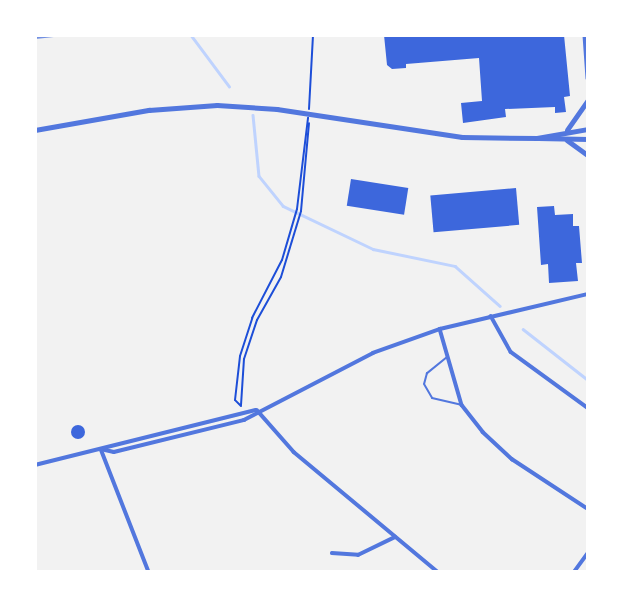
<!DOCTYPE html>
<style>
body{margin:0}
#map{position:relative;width:623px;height:607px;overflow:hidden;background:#f2f2f2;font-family:"PT Serif",serif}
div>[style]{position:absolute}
.stream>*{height:2.5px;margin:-1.25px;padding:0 1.25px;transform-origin:1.25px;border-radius:1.25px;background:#bfd3fe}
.building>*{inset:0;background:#3d67dc;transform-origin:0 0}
.round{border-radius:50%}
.path>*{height:2px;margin:-1px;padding:0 1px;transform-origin:1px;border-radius:1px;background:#1d4ed8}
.service>*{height:2px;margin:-1px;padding:0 1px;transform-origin:1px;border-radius:1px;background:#5277de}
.minor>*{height:3.5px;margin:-1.75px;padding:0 1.75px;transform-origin:1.75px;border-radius:1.75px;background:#5277de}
.tertiary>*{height:4.5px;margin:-2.25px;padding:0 2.25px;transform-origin:2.25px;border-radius:2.25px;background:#5277de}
.rail>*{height:2.5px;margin:-1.25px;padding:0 1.25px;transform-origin:1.25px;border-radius:1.25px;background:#7290e2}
span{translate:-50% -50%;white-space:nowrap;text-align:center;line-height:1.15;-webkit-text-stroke:6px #fff;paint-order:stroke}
.frame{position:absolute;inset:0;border:37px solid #fff;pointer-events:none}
</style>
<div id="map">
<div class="stream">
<div style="left:191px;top:35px;width:64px;rotate:53.3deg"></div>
<div style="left:253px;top:115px;width:61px;rotate:84.4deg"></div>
<div style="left:259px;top:176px;width:38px;rotate:51deg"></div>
<div style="left:283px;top:206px;width:100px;rotate:25.5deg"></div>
<div style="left:373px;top:249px;width:84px;rotate:11.7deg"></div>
<div style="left:455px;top:266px;width:60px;rotate:41.6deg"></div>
<div style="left:523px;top:329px;width:83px;rotate:38.1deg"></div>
</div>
<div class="building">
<div style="clip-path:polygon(384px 35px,564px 35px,570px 96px,564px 97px,566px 112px,555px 113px,555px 107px,505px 109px,506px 117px,463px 123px,461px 103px,482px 101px,479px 58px,406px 64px,406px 68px,392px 69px,387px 65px)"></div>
<div style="left:351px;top:179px;width:58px;height:27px;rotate:9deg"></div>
<div style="left:516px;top:188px;width:37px;height:86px;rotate:85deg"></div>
<div style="clip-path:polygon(554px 206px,555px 215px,573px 214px,573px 226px,579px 226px,582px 263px,576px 263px,578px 281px,549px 283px,548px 264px,541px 265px,537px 207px)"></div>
<div class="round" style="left:71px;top:425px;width:14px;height:14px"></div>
</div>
<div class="path">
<div style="left:309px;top:109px;width:74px;rotate:-86.9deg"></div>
<div style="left:241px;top:405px;width:46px;rotate:-86.3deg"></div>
<div style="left:244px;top:359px;width:41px;rotate:-71.6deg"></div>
<div style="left:257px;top:320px;width:49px;rotate:-60.8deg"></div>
<div style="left:281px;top:277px;width:69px;rotate:-73.1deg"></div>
<div style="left:301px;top:211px;width:88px;rotate:-84.8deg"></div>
<div style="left:241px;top:406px;width:8px;rotate:-135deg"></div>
<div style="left:235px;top:400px;width:44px;rotate:-83.5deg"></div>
<div style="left:240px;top:356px;width:40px;rotate:-72deg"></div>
<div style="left:252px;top:318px;width:65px;rotate:-62.7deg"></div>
<div style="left:282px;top:260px;width:53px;rotate:-73.6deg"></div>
<div style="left:297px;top:209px;width:92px;rotate:-83.1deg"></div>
</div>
<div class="service">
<div style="left:447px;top:357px;width:26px;rotate:141deg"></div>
<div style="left:427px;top:373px;width:11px;rotate:105deg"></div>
<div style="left:424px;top:384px;width:16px;rotate:60deg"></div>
<div style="left:432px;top:398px;width:31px;rotate:13deg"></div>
</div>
<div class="minor">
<div style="left:491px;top:316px;width:41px;rotate:60.9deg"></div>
<div style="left:511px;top:352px;width:95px;rotate:36deg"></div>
<div style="left:440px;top:329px;width:79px;rotate:73.9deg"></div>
<div style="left:462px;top:405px;width:34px;rotate:52deg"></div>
<div style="left:483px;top:432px;width:40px;rotate:43deg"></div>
<div style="left:512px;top:459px;width:91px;rotate:33.3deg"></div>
<div style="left:257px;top:410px;width:56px;rotate:48.6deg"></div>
<div style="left:294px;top:452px;width:187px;rotate:39.8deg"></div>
<div style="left:101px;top:449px;width:13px;rotate:13deg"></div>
<div style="left:114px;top:452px;width:134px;rotate:-13.8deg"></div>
<div style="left:244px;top:420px;width:145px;rotate:-27.4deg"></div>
<div style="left:373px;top:353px;width:71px;rotate:-19.7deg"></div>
<div style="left:440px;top:329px;width:152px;rotate:-13.3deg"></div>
<div style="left:101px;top:449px;width:132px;rotate:68.7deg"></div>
<div style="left:35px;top:465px;width:227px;rotate:-14deg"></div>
<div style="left:332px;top:553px;width:26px;rotate:4deg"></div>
<div style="left:358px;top:555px;width:41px;rotate:-25.9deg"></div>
<div style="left:574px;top:572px;width:24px;rotate:-54deg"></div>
</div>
<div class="tertiary">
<div style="left:585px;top:35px;width:43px;rotate:86deg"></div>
<div style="left:35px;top:130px;width:116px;rotate:-10deg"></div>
<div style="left:149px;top:110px;width:68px;rotate:-4.2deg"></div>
<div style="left:217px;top:105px;width:60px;rotate:3.8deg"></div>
<div style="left:277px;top:109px;width:187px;rotate:8.6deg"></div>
<div style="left:462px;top:137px;width:75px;rotate:0.8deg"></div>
<div style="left:537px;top:138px;width:52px;rotate:-10deg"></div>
<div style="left:567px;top:130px;width:37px;rotate:-55deg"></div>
<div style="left:538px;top:138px;width:50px;rotate:1.1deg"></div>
<div style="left:567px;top:140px;width:26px;rotate:36deg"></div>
</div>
<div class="rail">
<div style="left:35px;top:37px;width:18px;rotate:-6deg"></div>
</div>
<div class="frame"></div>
</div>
